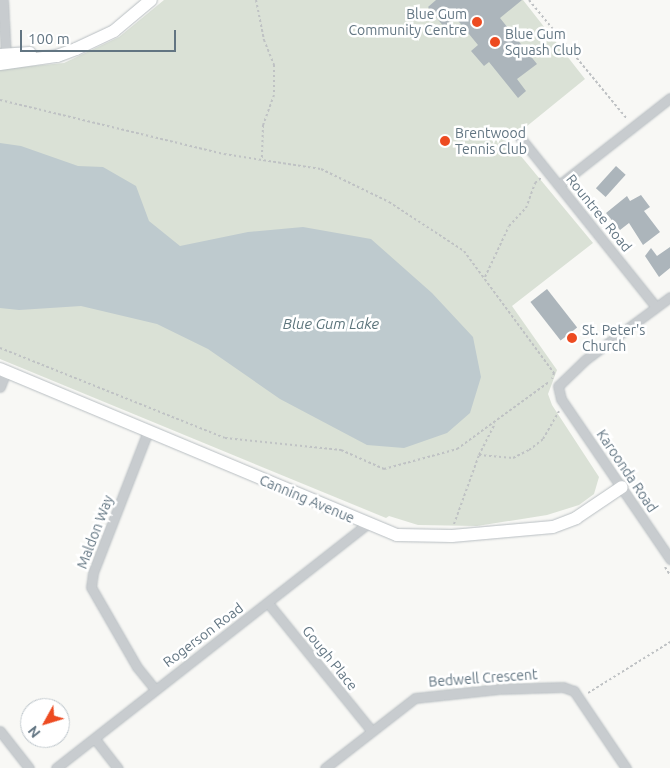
<!DOCTYPE html>
<style>
body{margin:0}
#map{position:relative;width:670px;height:768px;overflow:hidden;background:#f8f8f5;font-family:Ubuntu,sans-serif}
div>[style]{position:absolute}
.green>*{inset:0;background:#dae1d6}
.water>*{inset:0;background:#becace}
.building>*{inset:0;background:#acb5bb;transform-origin:0 0}
.path>*{height:2px;margin-top:-1px;transform-origin:0;background:repeating-linear-gradient(90deg,#bfc2c4 0 2.5px,transparent 0 5px)}
.roads{filter:drop-shadow(0 0 1px #b8bec2) drop-shadow(0 0 1px #b8bec2)}
.street>*{height:9px;margin:-4.5px;padding:0 4.5px;transform-origin:4.5px;border-radius:4.5px;background:#c8cccf}
.secondary>*{height:12px;margin:-6px;padding:0 6px;transform-origin:6px;border-radius:6px;background:#fff}
.dots>*{width:14px;height:14px;translate:-50% -50%;box-sizing:border-box;border:2px solid #fff;border-radius:50%}
span{translate:-50% -50%;white-space:nowrap;text-align:center;line-height:1.15;-webkit-text-stroke:5px #fff;paint-order:stroke}
.poi-label{font-size:14px;color:#627582}
.right{translate:-100% -50%;text-align:right}
.left{translate:0 -50%;text-align:left}
.street-label{font-size:14px;color:#627582}
.water-label{font-size:15px;color:#5d757c;font-style:italic}
.north{position:absolute;left:20px;top:698px;width:50px;height:50px;box-sizing:border-box;background:#fff;border:1px solid #c0c8cd;border-radius:50%;rotate:231deg;font-size:14px;font-weight:700;line-height:20px;text-align:center;color:#627582}
.north::after{content:'';display:block;margin:auto;width:18px;height:22px;background:#ed4b21;clip-path:polygon(50% 0,100% 100%,50% 72%,0 100%)}
.scale{position:absolute;left:20px;top:30px;width:156px;height:22px;box-sizing:border-box;border:2px solid #627582;border-top:0;padding-left:6px;font-size:15px;line-height:18px;white-space:nowrap;color:#627582;-webkit-text-stroke:4px #fff;paint-order:stroke}
</style>
<div id="map">
<div class="green">
<div style="clip-path:polygon(164px 0,523px 0,585px 79px,506px 143px,513px 151px,515px 149px,593px 243px,512px 306px,557px 370px,548px 394px,552px 405px,599px 477px,594px 494px,579px 505px,547px 515px,477px 526px,418px 525px,389px 516px,386px 518px,0 359px,0 69px,64px 63px,119px 37px)"></div>
</div>
<div class="water">
<div style="clip-path:polygon(0 143px,21px 146px,78px 166px,103px 167px,136px 186px,149px 221px,180px 246px,248px 232px,303px 227px,371px 239px,432px 293px,473px 337px,481px 377px,470px 413px,447px 433px,404px 448px,367px 445px,280px 399px,208px 349px,157px 324px,81px 306px,19px 310px,0 308px)"></div>
</div>
<div class="building">
<div style="clip-path:polygon(436px 0,522px 0,500px 18px,537px 64px,517px 79px,526px 91px,518px 98px,489px 62px,484px 66px,471px 51px,478px 45px,455px 17px,444px 27px,428px 7px)"></div>
<div style="left:616px;top:166px;width:13px;height:30px;rotate:42deg"></div>
<div style="clip-path:polygon(641px 195px,650px 207px,644px 211px,660px 232px,643px 245px,629px 223px,620px 230px,606px 213px,627px 196px,630px 201px)"></div>
<div style="clip-path:polygon(670px 247px,670px 268px,659px 277px,645px 256px,651px 248px,657px 256px)"></div>
<div style="left:547px;top:289px;width:49px;height:21px;rotate:52deg"></div>
</div>
<div class="path">
<div style="left:256px;top:0;width:41px;rotate:78.7deg"></div>
<div style="left:264px;top:40px;width:27px;rotate:68deg"></div>
<div style="left:274px;top:65px;width:30px;rotate:90deg"></div>
<div style="left:274px;top:95px;width:32px;rotate:110deg"></div>
<div style="left:263px;top:125px;width:33px;rotate:92deg"></div>
<div style="left:529px;top:0;width:154px;rotate:50.5deg"></div>
<div style="left:0;top:100px;width:230px;rotate:13.6deg"></div>
<div style="left:224px;top:154px;width:98px;rotate:8.8deg"></div>
<div style="left:321px;top:169px;width:76px;rotate:25.9deg"></div>
<div style="left:389px;top:202px;width:90px;rotate:33.2deg"></div>
<div style="left:464px;top:251px;width:152px;rotate:53.6deg"></div>
<div style="left:554px;top:373px;width:6px;rotate:108deg"></div>
<div style="left:485px;top:277px;width:56px;rotate:-64.8deg"></div>
<div style="left:509px;top:226px;width:25px;rotate:-47deg"></div>
<div style="left:526px;top:208px;width:27px;rotate:-70deg"></div>
<div style="left:535px;top:183px;width:8px;rotate:-40deg"></div>
<div style="left:0;top:348px;width:242px;rotate:21.8deg"></div>
<div style="left:225px;top:438px;width:117px;rotate:5.9deg"></div>
<div style="left:341px;top:450px;width:47px;rotate:23.8deg"></div>
<div style="left:384px;top:469px;width:76px;rotate:-15.3deg"></div>
<div style="left:457px;top:449px;width:114px;rotate:-36.1deg"></div>
<div style="left:479px;top:455px;width:34px;rotate:5deg"></div>
<div style="left:513px;top:458px;width:18px;rotate:-27deg"></div>
<div style="left:529px;top:450px;width:18px;rotate:-38deg"></div>
<div style="left:543px;top:439px;width:32px;rotate:-60deg"></div>
<div style="left:454px;top:524px;width:73px;rotate:-70.1deg"></div>
<div style="left:479px;top:455px;width:35px;rotate:-63deg"></div>
<div style="left:665px;top:567px;width:9px;rotate:58deg"></div>
<div style="left:588px;top:693px;width:97px;rotate:-31.9deg"></div>
</div>
<div class="roads">
<div class="street">
<div style="left:3px;top:0;width:58px;rotate:87deg"></div>
<div style="left:519px;top:136px;width:219px;rotate:51.3deg"></div>
<div style="left:559px;top:185px;width:141px;rotate:-38.1deg"></div>
<div style="left:670px;top:297px;width:106px;rotate:143.5deg"></div>
<div style="left:585px;top:360px;width:37px;rotate:136deg"></div>
<div style="left:558px;top:386px;width:13px;rotate:77deg"></div>
<div style="left:561px;top:399px;width:194px;rotate:55.7deg"></div>
<div style="left:0;top:387px;width:17px;rotate:-69deg"></div>
<div style="left:148px;top:431px;width:152px;rotate:111.2deg"></div>
<div style="left:93px;top:573px;width:14px;rotate:98deg"></div>
<div style="left:91px;top:587px;width:92px;rotate:60.1deg"></div>
<div style="left:137px;top:667px;width:28px;rotate:51deg"></div>
<div style="left:268px;top:603px;width:164px;rotate:51deg"></div>
<div style="left:0;top:731px;width:47px;rotate:51.9deg"></div>
<div style="left:95px;top:739px;width:37px;rotate:52deg"></div>
<div style="left:56px;top:768px;width:395px;rotate:-38.1deg"></div>
<div style="left:325px;top:768px;width:114px;rotate:-37.9deg"></div>
<div style="left:415px;top:698px;width:84px;rotate:-6.1deg"></div>
<div style="left:499px;top:689px;width:64px;rotate:-1.8deg"></div>
<div style="left:563px;top:687px;width:12px;rotate:20deg"></div>
<div style="left:574px;top:691px;width:93px;rotate:56deg"></div>
</div>
<div class="secondary">
<div style="left:0;top:55px;width:30px;rotate:-4deg"></div>
<div style="left:0;top:64px;width:58px;rotate:-8deg"></div>
<div style="left:57px;top:56px;width:20px;rotate:-20deg"></div>
<div style="left:76px;top:49px;width:42px;rotate:-25.3deg"></div>
<div style="left:114px;top:31px;width:48px;rotate:-40deg"></div>
<div style="left:0;top:369px;width:430px;rotate:22.7deg"></div>
<div style="left:397px;top:535px;width:55px;rotate:1deg"></div>
<div style="left:452px;top:536px;width:101px;rotate:-5.1deg"></div>
<div style="left:553px;top:527px;width:25px;rotate:-21deg"></div>
<div style="left:576px;top:518px;width:55px;rotate:-34deg"></div>
</div>
</div>
<div class="dots">
<div style="left:477px;top:22px;background:#ed4b21"></div>
<div style="left:495px;top:42px;background:#ed4b21"></div>
<div style="left:445px;top:141px;background:#ed4b21"></div>
<div style="left:572px;top:338px;background:#ed4b21"></div>
</div>
<div class="poi-label">
<span class="right" style="left:467px;top:22px">Blue Gum<br>Community Centre</span>
<span class="left" style="left:505px;top:42px">Blue Gum<br>Squash Club</span>
<span class="left" style="left:455px;top:141px">Brentwood<br>Tennis Club</span>
<span class="left" style="left:582px;top:338px">St. Peter's<br>Church</span>
</div>
<div class="street-label">
<span style="left:599px;top:213px;rotate:51deg">Rountree Road</span>
<span style="left:627px;top:471px;rotate:56deg">Karoonda Road</span>
<span style="left:307px;top:499px;rotate:23deg">Canning Avenue</span>
<span style="left:95px;top:532px;rotate:-69deg">Maldon Way</span>
<span style="left:203px;top:635px;rotate:-37deg">Rogerson Road</span>
<span style="left:330px;top:658px;rotate:51deg">Gough Place</span>
<span style="left:483px;top:678px;rotate:-4deg">Bedwell Crescent</span>
</div>
<div class="water-label">
<span style="left:331px;top:324px">Blue Gum Lake</span>
</div>
<div class="north">N</div>
<div class="scale">100 m</div>
</div>
